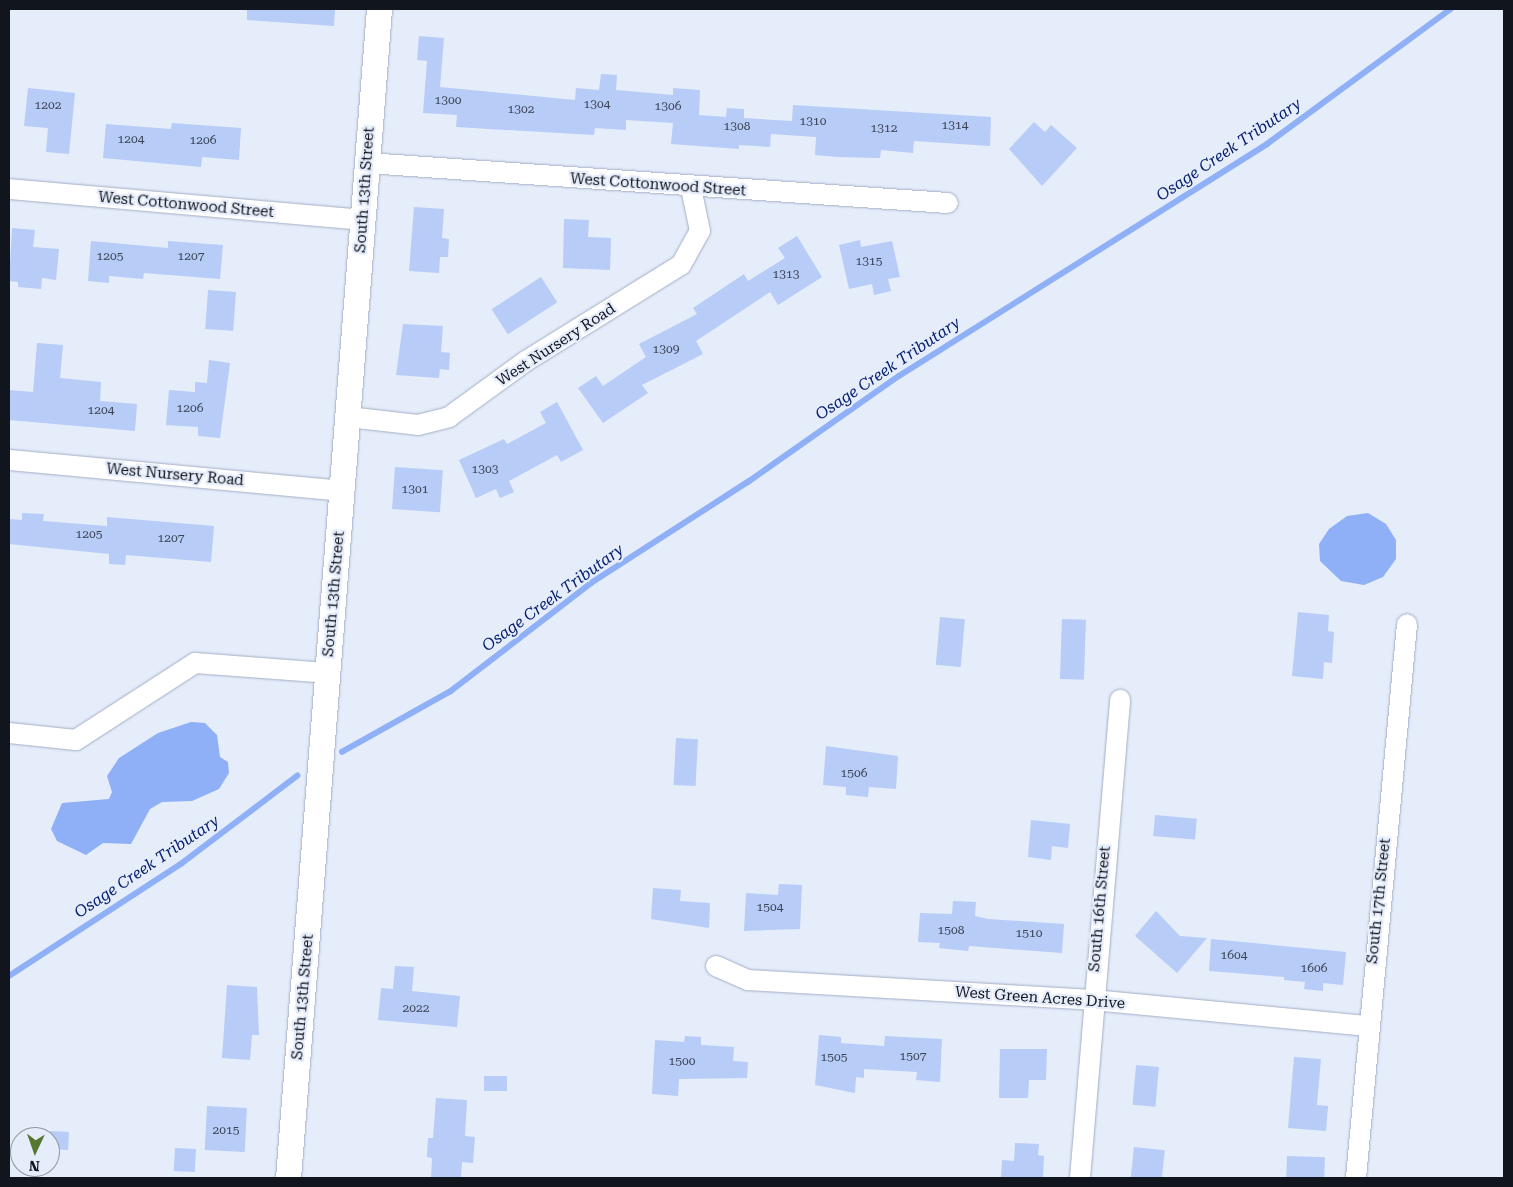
<!DOCTYPE html>
<style>
body{margin:0}
#map{position:relative;width:1513px;height:1187px;overflow:hidden;background:#e5ecfa;font-family:"Roboto Serif",serif}
div>[style]{position:absolute}
.water>*{inset:0;background:#8fb0f6}
.stream>*{height:5.5px;margin:-2.75px;padding:0 2.75px;transform-origin:2.75px;border-radius:2.75px;background:#8fb0f6}
.building>*{inset:0;background:#b7ccf7;transform-origin:0 0}
.roads{filter:drop-shadow(0 0 1px #a3aec5) drop-shadow(0 0 1px #a3aec5)}
.minor>*{height:20px;margin:-10px;padding:0 10px;transform-origin:10px;border-radius:10px;background:#fff}
.tertiary>*{height:25px;margin:-12.5px;padding:0 12.5px;transform-origin:12.5px;border-radius:12.5px;background:#fff}
span{translate:-50% -50%;white-space:nowrap;text-align:center;line-height:1.15;-webkit-text-stroke:4.5px #e5ecfa;paint-order:stroke}
.number-label{font-size:12px;color:#3a4354}
.number-label span{-webkit-text-stroke-width:0}
.street-label{font-size:15px;color:#11151d}
.water-label{font-size:16px;color:#07206f;font-style:italic}
.frame{position:absolute;inset:0;border:10px solid #11151d;pointer-events:none}
.north{position:absolute;left:10px;top:1127px;width:50px;height:50px;box-sizing:border-box;background:#e5ecfa;border:1px solid #9096a2;border-radius:50%;rotate:183deg;font-size:14px;font-weight:700;line-height:20px;text-align:center;color:#11151d}
.north::after{content:'';display:block;margin:auto;width:18px;height:22px;background:#56772f;clip-path:polygon(50% 0,100% 100%,50% 72%,0 100%)}
</style>
<div id="map">
<div class="water">
<div style="clip-path:polygon(1368px 513px,1386px 524px,1396px 540px,1396px 559px,1383px 577px,1364px 585px,1341px 581px,1320px 561px,1319px 544px,1329px 529px,1347px 516px)"></div>
<div style="clip-path:polygon(191px 722px,205px 723px,217px 735px,220px 757px,228px 762px,229px 773px,219px 789px,192px 801px,162px 802px,150px 809px,131px 844px,103px 843px,86px 855px,57px 841px,51px 829px,62px 803px,109px 799px,112px 792px,107px 776px,119px 758px,158px 733px)"></div>
</div>
<div class="stream">
<div style="left:342px;top:752px;width:125px;rotate:-29.2deg"></div>
<div style="left:451px;top:691px;width:177px;rotate:-37.6deg"></div>
<div style="left:591px;top:583px;width:187px;rotate:-32.8deg"></div>
<div style="left:748px;top:482px;width:184px;rotate:-35.1deg"></div>
<div style="left:899px;top:376px;width:435px;rotate:-32.2deg"></div>
<div style="left:1267px;top:144px;width:228px;rotate:-36.3deg"></div>
<div style="left:9px;top:976px;width:205px;rotate:-33.1deg"></div>
<div style="left:181px;top:864px;width:146px;rotate:-37.2deg"></div>
</div>
<div class="building">
<div style="clip-path:polygon(247px 9px,335px 9px,334px 26px,247px 20px)"></div>
<div style="clip-path:polygon(419px 36px,444px 38px,440px 87px,575px 100px,576px 88px,599px 90px,601px 74px,617px 75px,616px 90px,673px 95px,673px 88px,700px 90px,699px 115px,726px 117px,727px 108px,744px 109px,744px 118px,792px 121px,793px 105px,991px 117px,990px 146px,914px 141px,913px 153px,881px 150px,880px 158px,837px 157px,815px 155px,816px 137px,771px 134px,770px 147px,739px 145px,739px 149px,671px 144px,673px 123px,626px 120px,626px 130px,595px 128px,594px 135px,456px 127px,457px 115px,423px 113px,427px 61px,417px 60px)"></div>
<div style="clip-path:polygon(28px 88px,75px 93px,69px 154px,46px 152px,48px 128px,24px 126px)"></div>
<div style="clip-path:polygon(1034px 122px,1045px 132px,1051px 125px,1077px 148px,1042px 186px,1009px 149px)"></div>
<div style="clip-path:polygon(172px 123px,241px 128px,239px 160px,202px 157px,201px 167px,103px 158px,106px 124px,171px 129px)"></div>
<div style="clip-path:polygon(414px 207px,444px 209px,442px 238px,449px 239px,448px 257px,440px 257px,439px 273px,409px 271px)"></div>
<div style="clip-path:polygon(564px 219px,589px 220px,588px 237px,611px 238px,610px 270px,563px 268px)"></div>
<div style="clip-path:polygon(12px 228px,35px 230px,33px 247px,59px 249px,56px 280px,42px 278px,41px 289px,18px 287px,18px 282px,9px 281px)"></div>
<div style="clip-path:polygon(797px 236px,822px 277px,778px 305px,770px 292px,696px 341px,703px 354px,642px 385px,648px 393px,603px 423px,578px 388px,596px 376px,603px 386px,646px 357px,639px 344px,697px 314px,693px 308px,744px 274px,748px 281px,785px 258px,778px 248px)"></div>
<div style="clip-path:polygon(860px 240px,861px 247px,892px 241px,900px 277px,888px 279px,891px 291px,874px 295px,872px 284px,849px 289px,839px 245px)"></div>
<div style="clip-path:polygon(91px 241px,168px 248px,168px 241px,223px 245px,220px 279px,144px 273px,143px 279px,109px 276px,109px 283px,88px 281px)"></div>
<div style="left:541px;top:277px;width:30px;height:59px;rotate:57deg"></div>
<div style="left:208px;top:290px;width:28px;height:39px;rotate:4deg"></div>
<div style="clip-path:polygon(403px 324px,443px 326px,441px 352px,450px 353px,449px 370px,440px 369px,439px 378px,396px 375px)"></div>
<div style="clip-path:polygon(37px 343px,63px 345px,60px 378px,101px 382px,100px 401px,137px 404px,135px 431px,9px 420px,9px 390px,33px 392px)"></div>
<div style="clip-path:polygon(209px 360px,230px 363px,220px 438px,198px 436px,198px 427px,166px 425px,169px 390px,195px 392px,195px 382px,207px 383px)"></div>
<div style="clip-path:polygon(557px 402px,583px 450px,561px 462px,557px 455px,509px 481px,514px 492px,500px 498px,496px 489px,476px 498px,459px 460px,504px 439px,507px 444px,546px 423px,540px 412px)"></div>
<div style="left:395px;top:467px;width:48px;height:42px;rotate:4deg"></div>
<div style="clip-path:polygon(22px 513px,44px 514px,43px 521px,107px 526px,107px 517px,214px 526px,211px 562px,126px 555px,125px 565px,109px 564px,109px 554px,9px 544px,9px 519px,22px 520px)"></div>
<div style="clip-path:polygon(1298px 612px,1329px 615px,1328px 631px,1334px 632px,1332px 663px,1324px 662px,1323px 679px,1292px 676px)"></div>
<div style="left:940px;top:617px;width:25px;height:48px;rotate:5deg"></div>
<div style="left:1062px;top:619px;width:24px;height:60px;rotate:2deg"></div>
<div style="left:676px;top:738px;width:22px;height:47px;rotate:3deg"></div>
<div style="clip-path:polygon(826px 746px,898px 756px,896px 789px,869px 787px,868px 797px,846px 795px,846px 787px,823px 785px)"></div>
<div style="left:1155px;top:815px;width:42px;height:21px;rotate:5deg"></div>
<div style="clip-path:polygon(1031px 820px,1070px 824px,1068px 848px,1052px 846px,1051px 860px,1028px 857px)"></div>
<div style="clip-path:polygon(779px 884px,802px 885px,800px 929px,744px 931px,746px 893px,778px 895px)"></div>
<div style="clip-path:polygon(653px 888px,681px 890px,680px 901px,710px 903px,709px 928px,651px 919px)"></div>
<div style="clip-path:polygon(953px 901px,976px 902px,975px 916px,988px 919px,1064px 924px,1062px 953px,969px 946px,968px 951px,939px 948px,940px 943px,918px 942px,920px 913px,952px 914px)"></div>
<div style="clip-path:polygon(1156px 911px,1180px 936px,1207px 938px,1177px 973px,1135px 936px)"></div>
<div style="clip-path:polygon(1211px 939px,1346px 952px,1343px 985px,1323px 983px,1323px 991px,1304px 989px,1305px 982px,1284px 980px,1284px 977px,1209px 971px)"></div>
<div style="clip-path:polygon(395px 966px,414px 967px,412px 991px,460px 996px,457px 1027px,378px 1020px,381px 988px,393px 989px)"></div>
<div style="clip-path:polygon(227px 985px,257px 987px,259px 1035px,252px 1035px,250px 1060px,222px 1058px)"></div>
<div style="clip-path:polygon(819px 1035px,841px 1037px,841px 1043px,884px 1046px,885px 1036px,942px 1039px,940px 1082px,916px 1080px,917px 1072px,864px 1069px,864px 1078px,856px 1077px,855px 1093px,815px 1085px)"></div>
<div style="clip-path:polygon(685px 1036px,701px 1037px,701px 1045px,734px 1047px,733px 1061px,748px 1062px,747px 1078px,679px 1079px,678px 1096px,652px 1094px,655px 1040px,684px 1042px)"></div>
<div style="clip-path:polygon(1000px 1049px,1047px 1049px,1046px 1080px,1029px 1080px,1028px 1098px,999px 1098px)"></div>
<div style="clip-path:polygon(1294px 1057px,1321px 1059px,1317px 1105px,1328px 1106px,1326px 1131px,1288px 1128px)"></div>
<div style="left:1136px;top:1065px;width:23px;height:40px;rotate:5deg"></div>
<div style="left:484px;top:1076px;width:23px;height:15px"></div>
<div style="clip-path:polygon(436px 1098px,467px 1100px,465px 1136px,475px 1137px,473px 1163px,462px 1162px,461px 1178px,431px 1178px,432px 1158px,427px 1157px,428px 1138px,433px 1138px)"></div>
<div style="left:207px;top:1106px;width:40px;height:44px;rotate:3deg"></div>
<div style="left:50px;top:1131px;width:19px;height:18px;rotate:3deg"></div>
<div style="clip-path:polygon(1015px 1143px,1039px 1144px,1038px 1155px,1044px 1156px,1043px 1178px,1001px 1178px,1002px 1160px,1014px 1161px)"></div>
<div style="left:1134px;top:1147px;width:31px;height:31px;rotate:6deg"></div>
<div style="left:175px;top:1148px;width:21px;height:23px;rotate:3deg"></div>
<div style="left:1287px;top:1156px;width:38px;height:22px;rotate:2deg"></div>
</div>
<div class="roads">
<div class="minor">
<div style="left:367px;top:163px;width:582px;rotate:3.94deg"></div>
<div style="left:9px;top:189px;width:355px;rotate:5deg"></div>
<div style="left:348px;top:417px;width:70px;rotate:6.5deg"></div>
<div style="left:418px;top:425px;width:32px;rotate:-14deg"></div>
<div style="left:449px;top:417px;width:95px;rotate:-36deg"></div>
<div style="left:526px;top:361px;width:182px;rotate:-31.8deg"></div>
<div style="left:681px;top:265px;width:39px;rotate:-61deg"></div>
<div style="left:700px;top:231px;width:44px;rotate:-101.8deg"></div>
<div style="left:9px;top:460px;width:334px;rotate:5.3deg"></div>
<div style="left:9px;top:733px;width:67px;rotate:6deg"></div>
<div style="left:76px;top:740px;width:142px;rotate:-32.9deg"></div>
<div style="left:195px;top:663px;width:132px;rotate:4.3deg"></div>
<div style="left:716px;top:966px;width:35px;rotate:24deg"></div>
<div style="left:748px;top:980px;width:345px;rotate:3.3deg"></div>
<div style="left:1092px;top:1000px;width:276px;rotate:5.4deg"></div>
<div style="left:1080px;top:1178px;width:480px;rotate:-85.2deg"></div>
<div style="left:1356px;top:1178px;width:556px;rotate:-84.74deg"></div>
</div>
<div class="tertiary">
<div style="left:288px;top:1178px;width:1173px;rotate:-85.55deg"></div>
</div>
</div>
<div class="number-label">
<span style="left:448px;top:101px">1300</span>
<span style="left:597px;top:105px">1304</span>
<span style="left:48px;top:106px">1202</span>
<span style="left:668px;top:107px">1306</span>
<span style="left:521px;top:110px">1302</span>
<span style="left:813px;top:122px">1310</span>
<span style="left:955px;top:126px">1314</span>
<span style="left:737px;top:127px">1308</span>
<span style="left:884px;top:129px">1312</span>
<span style="left:131px;top:140px">1204</span>
<span style="left:203px;top:141px">1206</span>
<span style="left:110px;top:257px">1205</span>
<span style="left:191px;top:257px">1207</span>
<span style="left:869px;top:262px">1315</span>
<span style="left:786px;top:275px">1313</span>
<span style="left:666px;top:350px">1309</span>
<span style="left:190px;top:409px">1206</span>
<span style="left:101px;top:411px">1204</span>
<span style="left:485px;top:470px">1303</span>
<span style="left:415px;top:490px">1301</span>
<span style="left:89px;top:535px">1205</span>
<span style="left:171px;top:539px">1207</span>
<span style="left:854px;top:774px">1506</span>
<span style="left:770px;top:908px">1504</span>
<span style="left:951px;top:931px">1508</span>
<span style="left:1029px;top:934px">1510</span>
<span style="left:1234px;top:956px">1604</span>
<span style="left:1314px;top:969px">1606</span>
<span style="left:416px;top:1009px">2022</span>
<span style="left:913px;top:1057px">1507</span>
<span style="left:834px;top:1058px">1505</span>
<span style="left:682px;top:1062px">1500</span>
<span style="left:226px;top:1131px">2015</span>
</div>
<div class="street-label">
<span style="left:658px;top:185px;rotate:4deg">West Cottonwood Street</span>
<span style="left:365px;top:190px;rotate:-86deg">South 13th Street</span>
<span style="left:186px;top:205px;rotate:5deg">West Cottonwood Street</span>
<span style="left:556px;top:345px;rotate:-33deg">West Nursery Road</span>
<span style="left:175px;top:475px;rotate:5deg">West Nursery Road</span>
<span style="left:334px;top:594px;rotate:-85deg">South 13th Street</span>
<span style="left:1379px;top:901px;rotate:-84deg">South 17th Street</span>
<span style="left:1100px;top:909px;rotate:-85deg">South 16th Street</span>
<span style="left:303px;top:997px;rotate:-85deg">South 13th Street</span>
<span style="left:1040px;top:998px;rotate:4deg">West Green Acres Drive</span>
</div>
<div class="water-label">
<span style="left:1229px;top:150px;rotate:-34deg">Osage Creek Tributary</span>
<span style="left:888px;top:369px;rotate:-34deg">Osage Creek Tributary</span>
<span style="left:553px;top:598px;rotate:-36deg">Osage Creek Tributary</span>
<span style="left:147px;top:867px;rotate:-34deg">Osage Creek Tributary</span>
</div>
<div class="frame"></div>
<div class="north">N</div>
</div>
